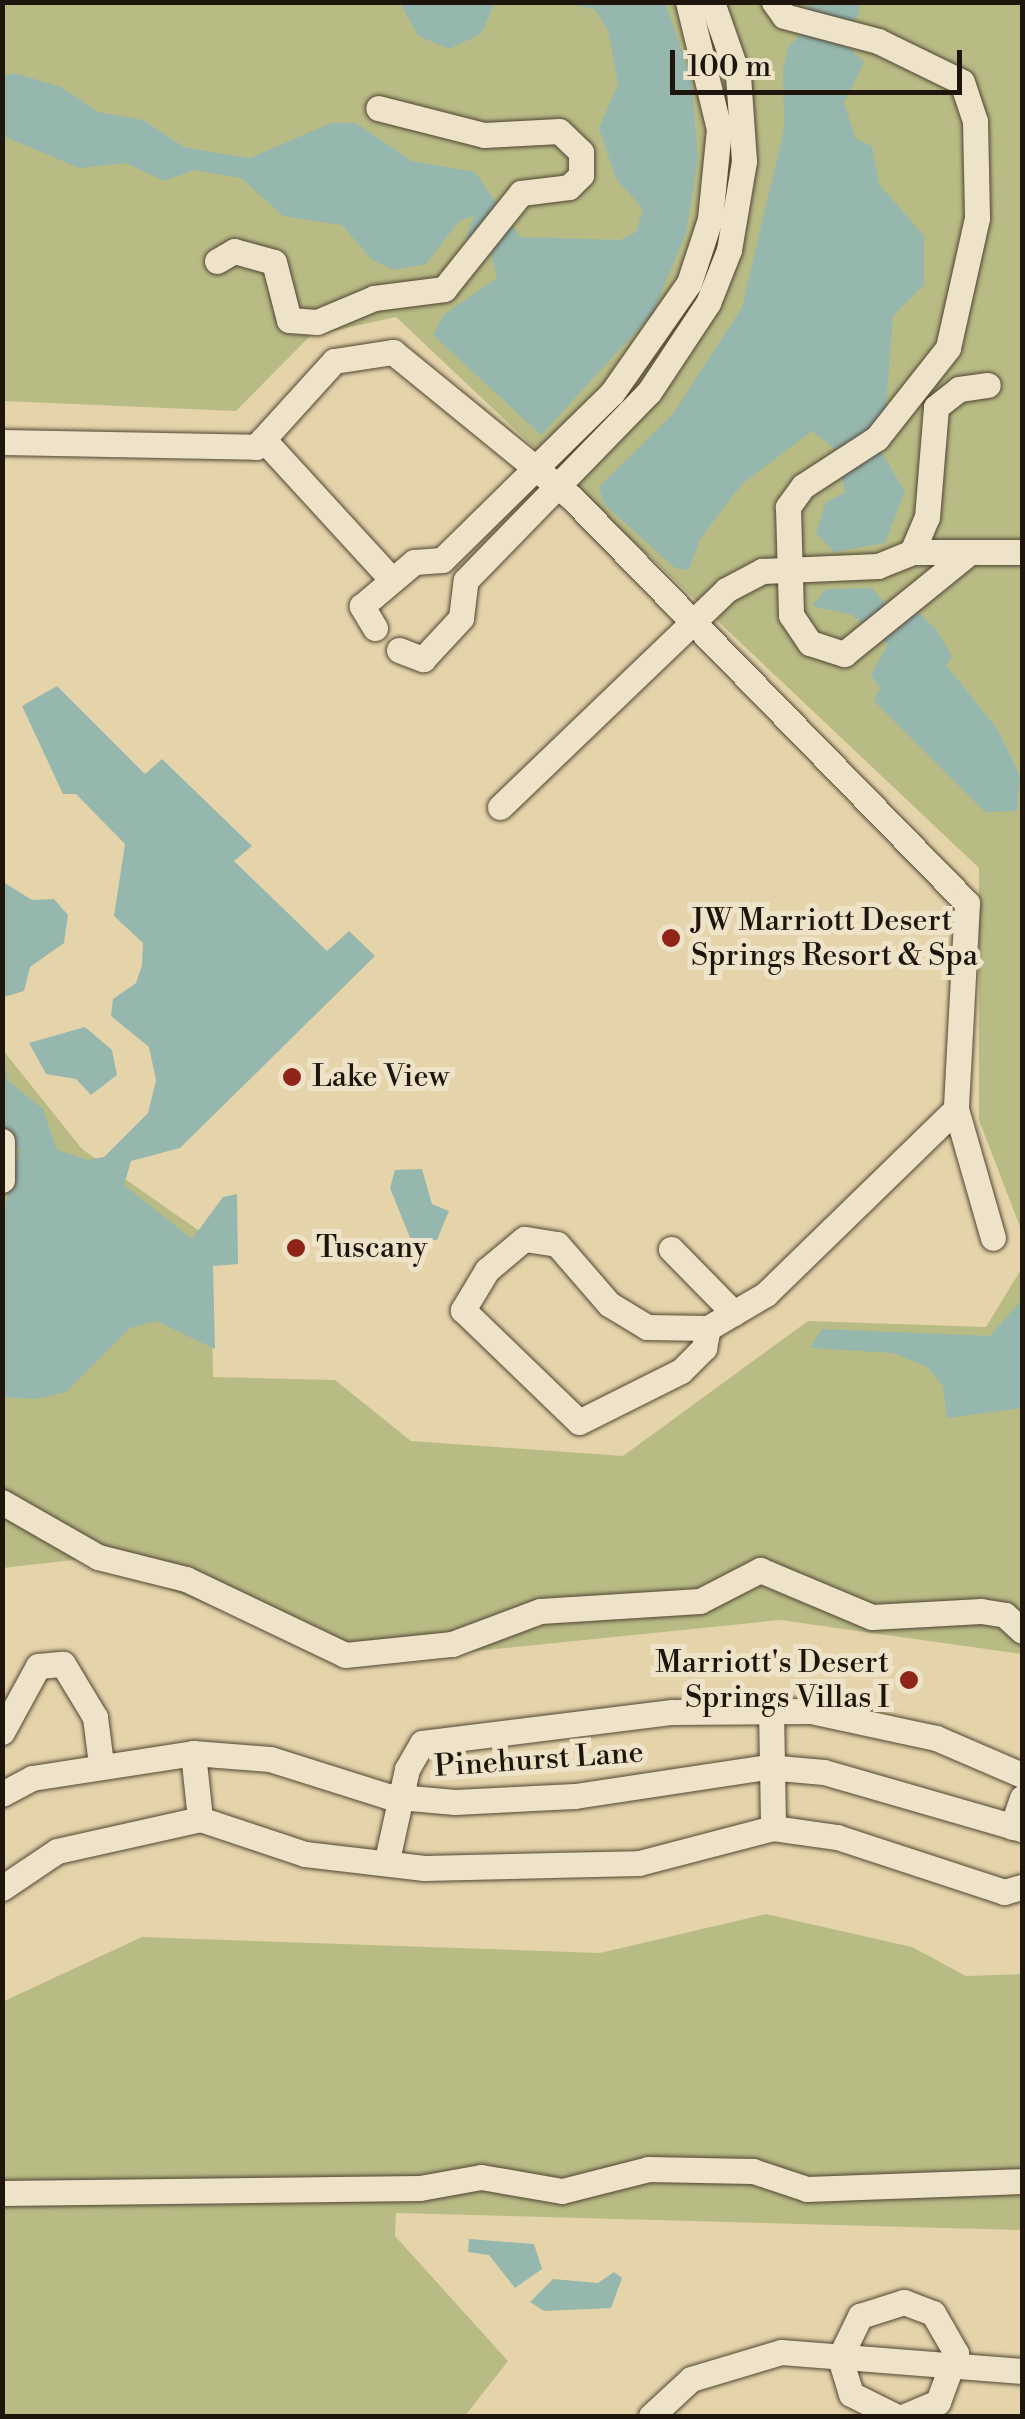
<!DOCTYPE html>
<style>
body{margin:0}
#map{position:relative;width:1025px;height:2419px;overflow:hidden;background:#e5d4aa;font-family:"Libre Bodoni",serif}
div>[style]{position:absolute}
.green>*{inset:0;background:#b9bb85}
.water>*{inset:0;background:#96b7ae}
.roads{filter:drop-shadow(0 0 2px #504534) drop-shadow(0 0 2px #504534)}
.minor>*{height:25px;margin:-12.5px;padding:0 12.5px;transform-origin:12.5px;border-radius:12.5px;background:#eee3c8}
.dots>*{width:28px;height:28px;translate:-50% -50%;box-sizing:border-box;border:5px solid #eee3c8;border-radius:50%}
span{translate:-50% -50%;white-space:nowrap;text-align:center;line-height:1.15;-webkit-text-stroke:10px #eee3c8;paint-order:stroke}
.poi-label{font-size:30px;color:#1e150d}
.left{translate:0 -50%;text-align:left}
.right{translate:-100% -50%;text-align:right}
.street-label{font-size:30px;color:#1e150d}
.frame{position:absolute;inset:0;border:5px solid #1e150d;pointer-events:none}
.scale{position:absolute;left:670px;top:50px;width:292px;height:45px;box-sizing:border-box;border:5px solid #1e150d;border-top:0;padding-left:12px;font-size:30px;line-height:35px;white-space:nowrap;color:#1e150d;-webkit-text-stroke:8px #eee3c8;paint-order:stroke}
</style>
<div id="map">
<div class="green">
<div style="clip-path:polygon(3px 3px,1022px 3px,1022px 1232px,979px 1120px,979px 868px,396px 317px,310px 336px,236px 411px,3px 401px)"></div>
<div style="clip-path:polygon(2px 1049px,82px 1149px,211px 1239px,213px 1377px,335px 1380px,411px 1441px,623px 1456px,808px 1321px,986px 1327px,1022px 1268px,1022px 1654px,780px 1620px,418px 1657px,322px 1650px,90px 1558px,3px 1568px)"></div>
<div style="clip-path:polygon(766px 1914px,912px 1947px,966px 1976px,1022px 1974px,1022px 2230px,396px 2213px,395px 2236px,508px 2361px,465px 2416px,3px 2416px,2px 2002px,142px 1937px,600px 1953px)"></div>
</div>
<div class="water">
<div style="clip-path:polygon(564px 2px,665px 2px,691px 78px,698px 159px,686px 233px,653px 313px,541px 435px,433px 335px,443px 315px,497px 278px,490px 250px,466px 238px,474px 216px,459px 221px,426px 264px,394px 270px,372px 260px,342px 225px,283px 216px,241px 178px,194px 170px,164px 181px,126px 163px,79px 168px,3px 136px,3px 77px,14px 73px,61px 87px,98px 112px,143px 120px,184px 147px,228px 155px,250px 158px,331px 123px,356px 123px,412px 161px,475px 172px,520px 237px,620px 240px,636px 232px,643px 209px,616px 179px,599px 128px,618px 84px,608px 30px,595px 10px)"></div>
<div style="clip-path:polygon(400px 3px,400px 2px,495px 3px,481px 34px,449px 49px,418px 36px)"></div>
<div style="clip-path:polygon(807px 3px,859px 3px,859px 16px,835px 34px,864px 62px,844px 103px,856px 139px,872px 146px,879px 184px,924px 236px,924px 285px,893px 316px,885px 420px,872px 437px,905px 491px,885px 543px,834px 552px,816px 533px,825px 503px,845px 492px,835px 449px,812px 431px,742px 484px,700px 539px,689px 570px,675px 568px,604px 504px,599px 487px,673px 414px,742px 307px,784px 129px,783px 69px,789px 46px,812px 23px)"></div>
<div style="clip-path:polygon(872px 588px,889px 608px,919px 613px,937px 630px,952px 657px,946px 665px,998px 730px,1020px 776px,1017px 811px,985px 812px,874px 701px,880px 688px,871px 675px,888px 644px,852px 615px,812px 606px,826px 589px)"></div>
<div style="clip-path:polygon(57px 686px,145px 774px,162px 759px,252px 846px,234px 861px,327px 951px,349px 931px,375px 956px,180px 1148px,131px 1161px,124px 1185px,192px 1239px,223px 1197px,237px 1194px,238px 1264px,213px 1266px,215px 1349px,156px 1321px,130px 1328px,66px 1392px,37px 1399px,3px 1397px,3px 1216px,19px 1150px,3px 1126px,2px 1056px,8px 1081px,43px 1109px,57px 1150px,88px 1160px,104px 1157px,148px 1113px,156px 1080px,149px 1047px,111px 1016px,113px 999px,136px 983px,142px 965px,143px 943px,114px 916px,125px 844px,76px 794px,63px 794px,22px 706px)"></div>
<div style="clip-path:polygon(3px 882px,32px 900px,54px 899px,68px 915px,64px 943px,30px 967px,24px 991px,4px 997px)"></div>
<div style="clip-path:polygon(85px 1027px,112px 1050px,117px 1075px,91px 1095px,76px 1079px,46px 1074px,29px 1043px)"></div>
<div style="clip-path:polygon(422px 1169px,432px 1204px,449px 1211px,437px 1240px,411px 1240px,390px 1188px,395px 1170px)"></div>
<div style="clip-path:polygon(1022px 1299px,1022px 1408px,947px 1418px,943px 1386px,927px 1367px,893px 1353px,810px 1348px,822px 1329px,990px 1336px)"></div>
<div style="clip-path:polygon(469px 2239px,534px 2244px,542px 2269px,515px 2288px,489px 2255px,468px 2252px)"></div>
<div style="clip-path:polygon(614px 2272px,622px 2278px,611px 2308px,544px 2311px,530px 2302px,553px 2279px,598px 2283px)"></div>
</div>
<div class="roads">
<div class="minor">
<div style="left:774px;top:2px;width:17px;rotate:54deg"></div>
<div style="left:784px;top:16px;width:97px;rotate:14.9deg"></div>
<div style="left:878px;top:41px;width:93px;rotate:26deg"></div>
<div style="left:962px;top:82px;width:41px;rotate:71.6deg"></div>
<div style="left:975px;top:121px;width:97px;rotate:88.8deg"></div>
<div style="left:977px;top:218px;width:133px;rotate:102.6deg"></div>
<div style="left:948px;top:348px;width:115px;rotate:128.3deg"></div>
<div style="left:877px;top:438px;width:88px;rotate:147deg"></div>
<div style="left:803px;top:486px;width:26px;rotate:126deg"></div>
<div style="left:788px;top:507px;width:108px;rotate:88.4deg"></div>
<div style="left:791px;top:615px;width:34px;rotate:56deg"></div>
<div style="left:810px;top:643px;width:36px;rotate:18deg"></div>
<div style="left:844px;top:654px;width:162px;rotate:-39deg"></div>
<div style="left:217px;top:261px;width:20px;rotate:-30deg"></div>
<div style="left:234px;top:251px;width:41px;rotate:15.4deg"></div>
<div style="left:274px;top:262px;width:60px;rotate:75.5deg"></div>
<div style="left:289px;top:320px;width:28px;rotate:4deg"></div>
<div style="left:317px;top:322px;width:62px;rotate:-22.8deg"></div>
<div style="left:374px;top:298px;width:71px;rotate:-7.3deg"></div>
<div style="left:444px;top:289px;width:123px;rotate:-51.3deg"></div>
<div style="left:521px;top:193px;width:48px;rotate:-7.1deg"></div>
<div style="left:569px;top:187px;width:17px;rotate:-45deg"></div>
<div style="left:581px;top:175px;width:23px;rotate:-90deg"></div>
<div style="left:581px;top:152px;width:30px;rotate:-136deg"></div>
<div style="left:559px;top:131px;width:75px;rotate:176.9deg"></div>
<div style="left:484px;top:135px;width:109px;rotate:-165.7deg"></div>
<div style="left:263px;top:439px;width:191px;rotate:47.5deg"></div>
<div style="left:2px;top:442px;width:254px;rotate:1.1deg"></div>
<div style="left:256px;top:447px;width:116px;rotate:-47.8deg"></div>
<div style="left:334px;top:361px;width:60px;rotate:-8.7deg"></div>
<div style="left:393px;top:352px;width:230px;rotate:39.2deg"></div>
<div style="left:571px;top:497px;width:567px;rotate:45.71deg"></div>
<div style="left:967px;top:903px;width:206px;rotate:93.1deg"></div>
<div style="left:956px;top:1109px;width:265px;rotate:135.8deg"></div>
<div style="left:766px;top:1294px;width:67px;rotate:149.6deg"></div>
<div style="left:708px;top:1328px;width:61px;rotate:-179.1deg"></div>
<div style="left:647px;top:1327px;width:44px;rotate:-148.8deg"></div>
<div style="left:609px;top:1304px;width:79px;rotate:-130.9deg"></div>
<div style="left:557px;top:1244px;width:33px;rotate:-171deg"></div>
<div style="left:524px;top:1239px;width:48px;rotate:140deg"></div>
<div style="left:487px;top:1270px;width:47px;rotate:121deg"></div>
<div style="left:463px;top:1310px;width:161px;rotate:44deg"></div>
<div style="left:579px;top:1422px;width:114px;rotate:-26.6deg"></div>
<div style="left:681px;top:1371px;width:33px;rotate:-45deg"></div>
<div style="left:704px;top:1348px;width:20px;rotate:-79deg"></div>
<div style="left:912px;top:552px;width:110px"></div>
<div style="left:375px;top:628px;width:26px;rotate:-121deg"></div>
<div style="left:362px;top:606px;width:68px;rotate:-40.2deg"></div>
<div style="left:414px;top:562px;width:28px;rotate:-4deg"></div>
<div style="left:442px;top:560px;width:238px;rotate:-44.5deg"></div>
<div style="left:612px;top:393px;width:134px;rotate:-55deg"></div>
<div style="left:689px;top:283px;width:67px;rotate:-71.8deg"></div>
<div style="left:710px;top:219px;width:90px;rotate:-84.3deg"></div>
<div style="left:719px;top:129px;width:131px;rotate:-103.7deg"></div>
<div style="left:399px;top:650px;width:26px;rotate:21deg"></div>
<div style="left:423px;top:659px;width:56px;rotate:-47.2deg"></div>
<div style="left:461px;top:618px;width:38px;rotate:-83deg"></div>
<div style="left:466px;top:580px;width:262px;rotate:-45.8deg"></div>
<div style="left:649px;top:392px;width:107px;rotate:-56.5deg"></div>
<div style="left:708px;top:303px;width:57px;rotate:-68.4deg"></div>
<div style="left:729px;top:250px;width:90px;rotate:-80.4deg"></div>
<div style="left:744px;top:161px;width:85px;rotate:-94deg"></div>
<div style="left:738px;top:76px;width:78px;rotate:-109.4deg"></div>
<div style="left:500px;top:807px;width:313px;rotate:-43.8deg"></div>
<div style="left:726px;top:590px;width:41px;rotate:-27.8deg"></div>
<div style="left:762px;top:571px;width:116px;rotate:-2.5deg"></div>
<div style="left:878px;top:566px;width:37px;rotate:-22deg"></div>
<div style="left:912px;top:552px;width:38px;rotate:-67deg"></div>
<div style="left:927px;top:517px;width:110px;rotate:-85.3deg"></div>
<div style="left:936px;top:407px;width:29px;rotate:-38deg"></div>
<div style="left:959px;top:389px;width:29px;rotate:-8deg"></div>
<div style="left:956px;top:1109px;width:134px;rotate:74deg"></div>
<div style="left:2px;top:1141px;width:39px;rotate:90deg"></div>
<div style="left:671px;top:1249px;width:90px;rotate:45.5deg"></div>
<div style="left:2px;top:1502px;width:111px;rotate:29.8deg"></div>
<div style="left:98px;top:1557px;width:91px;rotate:14deg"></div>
<div style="left:186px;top:1579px;width:176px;rotate:25.5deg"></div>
<div style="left:345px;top:1655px;width:108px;rotate:-5.9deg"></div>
<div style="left:452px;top:1644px;width:94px;rotate:-20.6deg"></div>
<div style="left:540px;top:1611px;width:160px;rotate:-3.6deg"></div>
<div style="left:700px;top:1601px;width:68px;rotate:-27.3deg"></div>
<div style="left:760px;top:1570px;width:121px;rotate:22.8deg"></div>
<div style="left:872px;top:1617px;width:109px;rotate:-3.2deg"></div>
<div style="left:981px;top:1611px;width:24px;rotate:9deg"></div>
<div style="left:1005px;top:1615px;width:23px;rotate:43deg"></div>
<div style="left:771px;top:1709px;width:119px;rotate:89deg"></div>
<div style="left:2px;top:1732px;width:75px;rotate:-61.4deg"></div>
<div style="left:38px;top:1666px;width:25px;rotate:-5deg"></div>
<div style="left:63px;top:1664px;width:62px;rotate:58.9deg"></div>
<div style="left:95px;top:1717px;width:47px;rotate:82.7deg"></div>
<div style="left:193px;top:1753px;width:66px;rotate:83.9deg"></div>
<div style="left:2px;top:1794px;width:34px;rotate:-28deg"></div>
<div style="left:32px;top:1778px;width:163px;rotate:-8.8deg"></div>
<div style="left:193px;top:1753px;width:77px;rotate:4.5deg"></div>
<div style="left:270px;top:1759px;width:123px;rotate:17.5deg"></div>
<div style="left:387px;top:1796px;width:68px;rotate:5deg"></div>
<div style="left:455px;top:1802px;width:120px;rotate:-2.9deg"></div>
<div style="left:575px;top:1796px;width:194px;rotate:-8.6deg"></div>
<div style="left:767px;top:1767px;width:57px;rotate:5deg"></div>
<div style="left:824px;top:1772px;width:206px;rotate:16.1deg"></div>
<div style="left:1012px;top:1827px;width:31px;rotate:-71deg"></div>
<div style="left:387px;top:1860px;width:93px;rotate:-77.6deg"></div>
<div style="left:407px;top:1769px;width:30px;rotate:-60deg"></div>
<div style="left:422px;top:1743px;width:252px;rotate:-7.1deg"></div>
<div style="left:672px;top:1712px;width:139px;rotate:-0.4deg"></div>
<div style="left:811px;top:1711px;width:128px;rotate:12.2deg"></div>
<div style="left:936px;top:1738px;width:94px;rotate:23.3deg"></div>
<div style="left:2px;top:1888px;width:66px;rotate:-33.9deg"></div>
<div style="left:57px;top:1851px;width:147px;rotate:-12.6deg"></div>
<div style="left:200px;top:1819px;width:111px;rotate:18.4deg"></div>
<div style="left:305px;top:1854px;width:120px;rotate:6.7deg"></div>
<div style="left:424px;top:1868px;width:215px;rotate:-1.3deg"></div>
<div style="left:639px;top:1863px;width:138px;rotate:-14.6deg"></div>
<div style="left:773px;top:1828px;width:65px;rotate:8deg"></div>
<div style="left:837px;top:1837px;width:176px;rotate:18.2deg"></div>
<div style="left:1004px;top:1892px;width:19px;rotate:-16deg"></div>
<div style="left:2px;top:2193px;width:418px;rotate:-0.7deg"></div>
<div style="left:420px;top:2188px;width:62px;rotate:-10.2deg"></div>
<div style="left:481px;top:2177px;width:82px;rotate:9.8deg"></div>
<div style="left:562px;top:2191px;width:89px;rotate:-14.3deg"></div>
<div style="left:648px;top:2169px;width:105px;rotate:1.1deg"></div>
<div style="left:753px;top:2171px;width:57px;rotate:18.4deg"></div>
<div style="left:807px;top:2189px;width:215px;rotate:-2.1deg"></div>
<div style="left:651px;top:2416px;width:54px;rotate:-42.8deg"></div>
<div style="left:691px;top:2379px;width:94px;rotate:-16.7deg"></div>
<div style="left:781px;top:2352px;width:242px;rotate:4.5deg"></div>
<div style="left:895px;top:2416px;width:49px;rotate:-153.4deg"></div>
<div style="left:851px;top:2394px;width:39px;rotate:-107deg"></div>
<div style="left:840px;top:2357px;width:46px;rotate:-64deg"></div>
<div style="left:860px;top:2316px;width:46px;rotate:-17.7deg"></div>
<div style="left:904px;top:2302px;width:31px;rotate:21deg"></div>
<div style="left:933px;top:2313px;width:46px;rotate:60.1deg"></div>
<div style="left:956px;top:2353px;width:52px;rotate:110.2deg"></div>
<div style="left:938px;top:2402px;width:36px;rotate:157deg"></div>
</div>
</div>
<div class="dots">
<div style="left:671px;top:938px;background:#8f2418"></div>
<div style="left:292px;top:1077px;background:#8f2418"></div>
<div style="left:296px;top:1248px;background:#8f2418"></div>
<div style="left:909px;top:1680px;background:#8f2418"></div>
</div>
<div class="poi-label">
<span class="left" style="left:691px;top:938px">JW Marriott Desert<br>Springs Resort &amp; Spa</span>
<span class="left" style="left:312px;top:1077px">Lake View</span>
<span class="left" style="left:316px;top:1248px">Tuscany</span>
<span class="right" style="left:889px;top:1680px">Marriott's Desert<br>Springs Villas I</span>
</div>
<div class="street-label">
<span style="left:539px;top:1760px;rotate:-4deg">Pinehurst Lane</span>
</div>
<div class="frame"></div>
<div class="scale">100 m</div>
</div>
